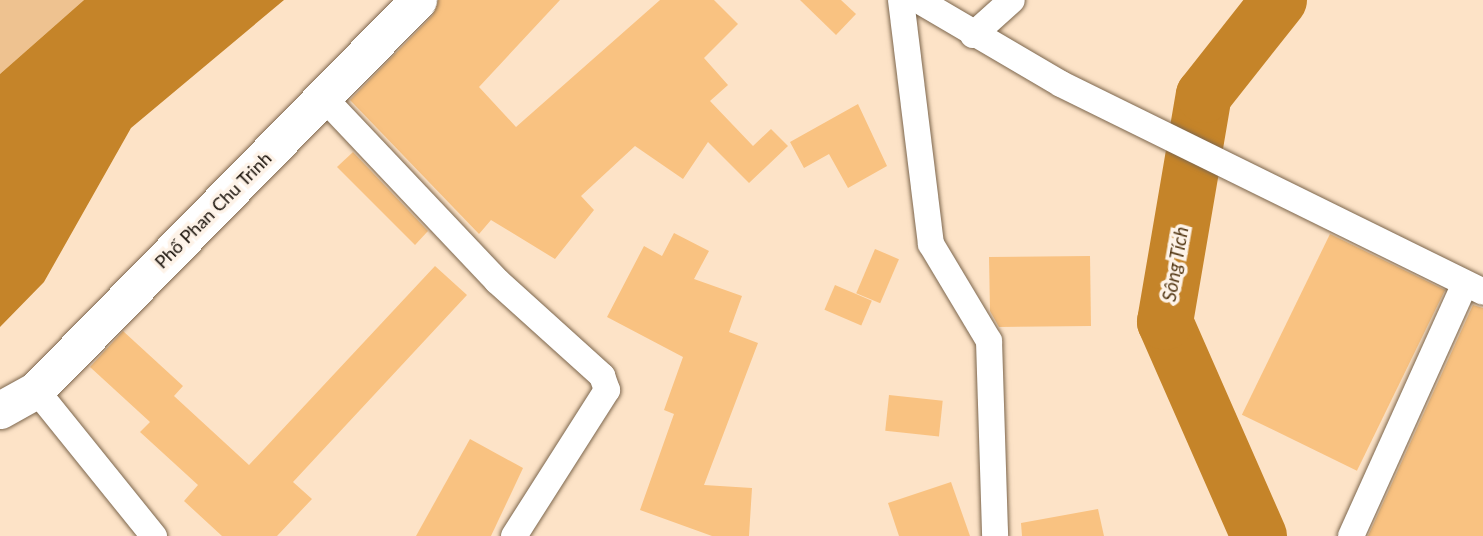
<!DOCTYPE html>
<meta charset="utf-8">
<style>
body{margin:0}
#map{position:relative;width:1483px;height:536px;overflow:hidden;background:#fde3c7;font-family:Lato,sans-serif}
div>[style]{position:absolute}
.green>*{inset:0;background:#eec290}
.water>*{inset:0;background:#c58429}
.river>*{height:56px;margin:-28px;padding:0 28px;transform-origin:28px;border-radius:28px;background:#c58429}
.building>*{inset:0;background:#f9c281;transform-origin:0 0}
.roads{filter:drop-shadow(0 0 2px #7c664d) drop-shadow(0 0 2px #7c664d)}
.street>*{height:26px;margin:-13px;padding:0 13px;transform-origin:13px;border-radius:13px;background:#fff}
.secondary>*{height:37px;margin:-18.5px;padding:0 18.5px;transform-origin:18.5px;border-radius:18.5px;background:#fff}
span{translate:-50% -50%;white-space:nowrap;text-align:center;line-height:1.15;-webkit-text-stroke:7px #fef3e8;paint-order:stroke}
.street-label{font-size:18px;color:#130b03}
.water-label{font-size:19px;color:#543815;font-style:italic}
</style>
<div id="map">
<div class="green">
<div style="clip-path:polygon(0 0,84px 0,0 74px)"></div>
</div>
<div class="water">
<div style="clip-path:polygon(84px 0,284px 0,131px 128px,44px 282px,0 327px,0 74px)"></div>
</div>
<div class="river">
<div style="left:1259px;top:536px;width:234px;rotate:-113.7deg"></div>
<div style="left:1165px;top:322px;width:230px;rotate:-80.3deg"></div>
<div style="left:1204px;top:95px;width:121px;rotate:-51.7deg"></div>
</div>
<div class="building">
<div style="clip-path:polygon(438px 0,560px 0,479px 87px,516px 127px,660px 0,714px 0,738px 24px,704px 58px,728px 85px,710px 101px,753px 146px,771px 129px,788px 146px,749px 183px,708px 142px,683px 179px,635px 146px,581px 196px,594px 210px,555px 259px,491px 220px,479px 234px,350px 100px,433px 15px)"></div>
<div style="clip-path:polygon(800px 0,841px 0,856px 14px,836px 35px)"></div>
<div style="clip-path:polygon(858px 104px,887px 166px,848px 188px,829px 154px,804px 168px,790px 142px)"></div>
<div style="clip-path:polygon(353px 152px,428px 231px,415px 245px,337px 167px)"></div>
<div style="clip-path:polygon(674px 233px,709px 251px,694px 279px,742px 296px,729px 332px,758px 343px,704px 485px,752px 488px,749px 536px,712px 536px,640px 510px,674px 414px,664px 410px,683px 357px,607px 317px,644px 246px,662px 256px)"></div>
<div style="left:1330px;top:234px;width:128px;height:201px;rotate:26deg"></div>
<div style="left:875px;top:249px;width:26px;height:48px;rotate:23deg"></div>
<div style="clip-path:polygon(1090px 256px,1091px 326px,999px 327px,990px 311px,989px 257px)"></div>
<div style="clip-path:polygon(435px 266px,467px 295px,293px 482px,312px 499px,277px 536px,222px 536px,184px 501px,198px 485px,140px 432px,150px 422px,90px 367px,123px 331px,183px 386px,174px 396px,249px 465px)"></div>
<div style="left:835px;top:285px;width:40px;height:27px;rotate:23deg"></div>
<div style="clip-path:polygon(1473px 305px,1483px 308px,1483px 536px,1368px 536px)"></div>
<div style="left:889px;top:395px;width:54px;height:36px;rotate:6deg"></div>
<div style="clip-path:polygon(470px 439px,523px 468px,491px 536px,416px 536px)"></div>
<div style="clip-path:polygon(951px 482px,970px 536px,899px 536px,888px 503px)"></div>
<div style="clip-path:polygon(1098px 509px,1104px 536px,1022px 536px,1021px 523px)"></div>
</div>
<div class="roads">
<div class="street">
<div style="left:901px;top:0;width:246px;rotate:83deg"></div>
<div style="left:931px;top:244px;width:113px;rotate:59.1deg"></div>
<div style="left:989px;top:341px;width:195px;rotate:88.2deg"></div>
<div style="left:918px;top:0;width:166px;rotate:30.4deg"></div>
<div style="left:1061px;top:84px;width:470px;rotate:26.2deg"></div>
<div style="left:973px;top:35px;width:52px;rotate:-41.9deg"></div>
<div style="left:324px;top:98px;width:252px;rotate:46.6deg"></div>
<div style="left:497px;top:281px;width:142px;rotate:42.1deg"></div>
<div style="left:602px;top:376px;width:15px;rotate:70deg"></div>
<div style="left:607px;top:390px;width:173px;rotate:122.5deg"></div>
<div style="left:36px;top:390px;width:188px;rotate:51.1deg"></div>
<div style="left:1351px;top:536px;width:277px;rotate:-65.7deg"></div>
</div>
<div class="secondary">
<div style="left:0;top:410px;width:41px;rotate:-29.1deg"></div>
<div style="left:36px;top:390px;width:546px;rotate:-45.59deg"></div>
</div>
</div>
<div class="street-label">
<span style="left:213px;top:210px;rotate:-45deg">Phố Phan Chu Trinh</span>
</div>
<div class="water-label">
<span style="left:1175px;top:264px;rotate:-80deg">Sông Tích</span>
</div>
</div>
